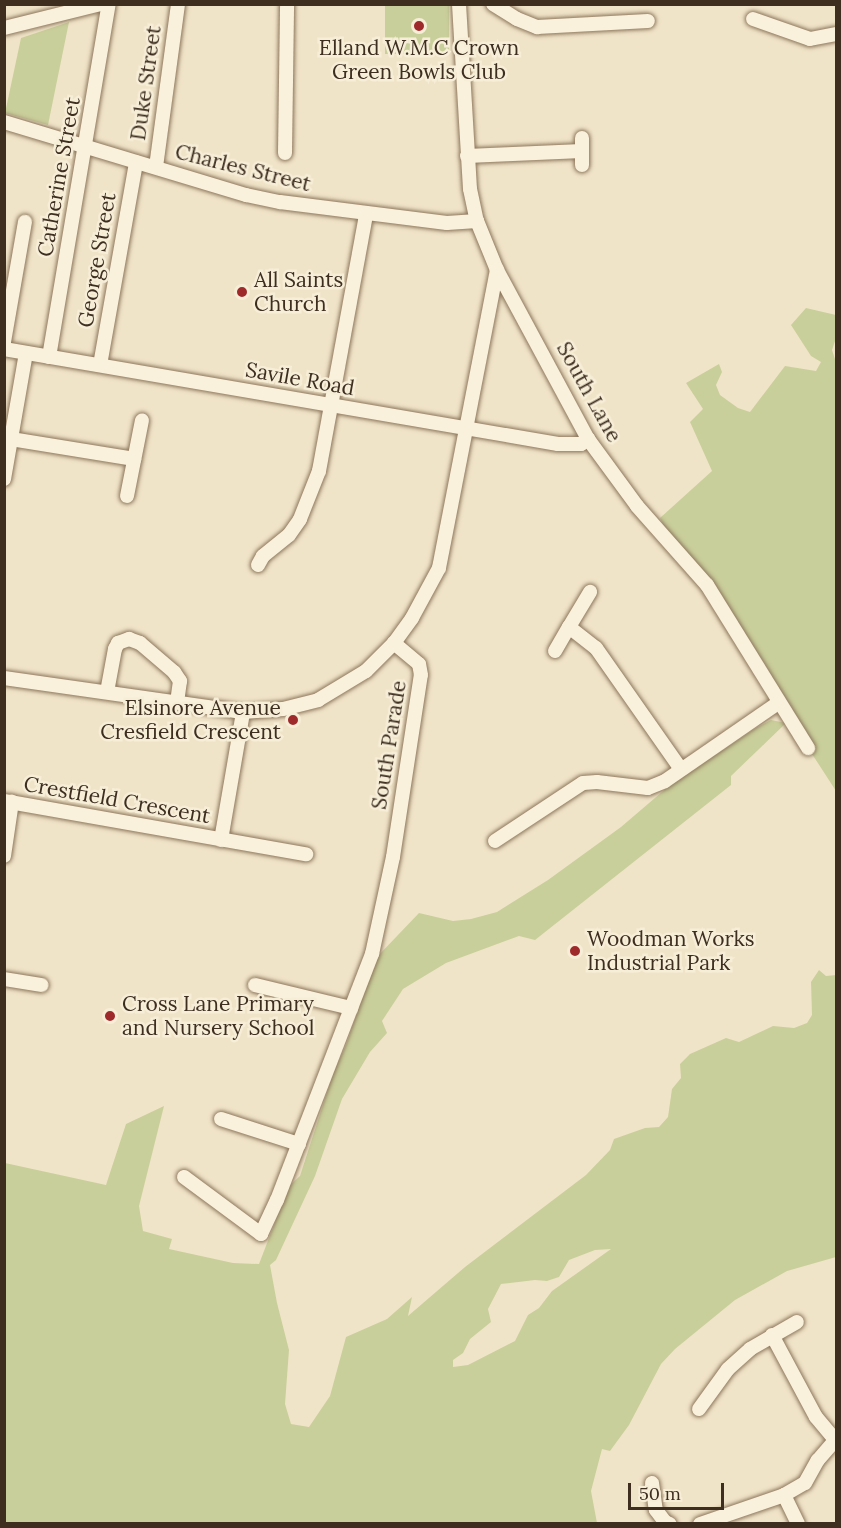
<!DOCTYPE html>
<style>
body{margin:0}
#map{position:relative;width:841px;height:1528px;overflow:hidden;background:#f0e4c8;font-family:Lora,serif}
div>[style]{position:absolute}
.green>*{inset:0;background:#c9cf9b;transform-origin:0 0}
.roads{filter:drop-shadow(0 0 2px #8d765c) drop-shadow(0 0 2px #8d765c)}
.minor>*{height:14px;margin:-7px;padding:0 7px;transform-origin:7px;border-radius:7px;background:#faf1dc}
.dots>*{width:16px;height:16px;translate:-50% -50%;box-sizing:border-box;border:3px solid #f7eed8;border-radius:50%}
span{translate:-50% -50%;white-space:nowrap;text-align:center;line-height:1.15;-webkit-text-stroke:5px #f7eed8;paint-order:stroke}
.poi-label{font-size:21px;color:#3d2e20}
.left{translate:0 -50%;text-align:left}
.right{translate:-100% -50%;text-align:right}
.street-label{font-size:21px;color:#3d2e20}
.frame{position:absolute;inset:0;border:6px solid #3d2e20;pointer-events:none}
.scale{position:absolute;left:628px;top:1483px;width:96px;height:27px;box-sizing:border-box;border:3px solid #3d2e20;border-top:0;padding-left:8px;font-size:18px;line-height:21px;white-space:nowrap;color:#3d2e20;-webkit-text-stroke:4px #f7eed8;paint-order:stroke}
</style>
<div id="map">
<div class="green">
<div style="left:385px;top:5px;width:64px;height:49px"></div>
<div style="clip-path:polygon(69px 22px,48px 125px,5px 113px,21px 38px)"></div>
<div style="clip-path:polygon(806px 308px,836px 315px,836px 338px,832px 350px,836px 362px,836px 791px,790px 720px,768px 669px,719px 595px,669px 537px,660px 518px,712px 471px,690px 422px,703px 409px,686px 383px,719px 364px,722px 372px,716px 385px,720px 395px,738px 408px,750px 412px,785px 366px,816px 371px,821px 362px,811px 356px,791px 325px)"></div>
<div style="clip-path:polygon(evenodd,771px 720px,786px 723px,731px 776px,731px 785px,535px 940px,519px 936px,446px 963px,403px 989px,382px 1021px,387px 1033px,370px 1052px,342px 1099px,315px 1176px,276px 1260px,270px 1265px,277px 1303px,289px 1350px,285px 1404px,291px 1424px,309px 1427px,330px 1396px,346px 1337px,387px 1319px,412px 1297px,408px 1316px,465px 1267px,586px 1175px,610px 1150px,614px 1139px,645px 1128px,659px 1127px,668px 1117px,672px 1089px,681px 1078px,680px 1064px,690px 1054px,726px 1038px,739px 1042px,773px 1026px,794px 1028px,807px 1023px,812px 1015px,811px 982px,819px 970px,826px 976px,836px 975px,836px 1257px,787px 1271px,735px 1300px,675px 1349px,661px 1364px,629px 1425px,610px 1451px,602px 1449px,591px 1491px,597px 1523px,5px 1524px,5px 1163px,106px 1185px,126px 1124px,164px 1106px,139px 1206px,143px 1231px,172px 1239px,169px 1249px,233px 1263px,259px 1264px,289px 1186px,300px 1176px,333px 1074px,346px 1045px,376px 958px,419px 913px,453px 921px,471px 919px,497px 912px,548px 880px,621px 827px,669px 786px,756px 728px,771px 720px,611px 1249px,552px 1291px,539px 1308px,528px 1315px,515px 1341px,468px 1365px,453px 1367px,453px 1360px,463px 1353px,470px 1339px,491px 1322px,488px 1309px,501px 1284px,535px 1280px,547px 1281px,559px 1277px,569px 1260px,595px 1250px,611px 1249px)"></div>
</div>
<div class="roads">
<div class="minor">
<div style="left:459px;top:4px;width:185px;rotate:86.6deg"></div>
<div style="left:470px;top:189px;width:33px;rotate:78deg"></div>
<div style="left:477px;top:221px;width:53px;rotate:67.8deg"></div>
<div style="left:497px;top:270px;width:192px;rotate:61.7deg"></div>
<div style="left:588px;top:439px;width:83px;rotate:53.8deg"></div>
<div style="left:637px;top:506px;width:106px;rotate:48.5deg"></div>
<div style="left:707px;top:585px;width:192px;rotate:58.2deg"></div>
<div style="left:493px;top:4px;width:28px;rotate:32deg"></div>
<div style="left:517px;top:19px;width:22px;rotate:22deg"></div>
<div style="left:537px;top:27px;width:111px;rotate:-3.1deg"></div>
<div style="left:753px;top:19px;width:60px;rotate:19.3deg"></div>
<div style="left:810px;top:39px;width:26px;rotate:-11deg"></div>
<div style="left:4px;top:28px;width:100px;rotate:-13.9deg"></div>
<div style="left:4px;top:122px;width:253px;rotate:16.8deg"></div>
<div style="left:246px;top:195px;width:35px;rotate:12deg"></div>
<div style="left:280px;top:202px;width:168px;rotate:7.2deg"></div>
<div style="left:447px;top:223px;width:30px;rotate:-4deg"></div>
<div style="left:582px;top:138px;width:27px;rotate:90deg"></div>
<div style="left:285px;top:153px;width:149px;rotate:-89.2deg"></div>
<div style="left:467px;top:156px;width:115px;rotate:-2.5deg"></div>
<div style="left:156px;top:167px;width:164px;rotate:-82.3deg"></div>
<div style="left:4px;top:342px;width:122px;rotate:-80.1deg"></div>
<div style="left:4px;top:349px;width:562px;rotate:9.73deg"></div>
<div style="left:558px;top:444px;width:23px"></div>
<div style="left:581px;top:444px;width:9px;rotate:-36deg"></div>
<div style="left:49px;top:357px;width:358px;rotate:-80.4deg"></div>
<div style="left:100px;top:365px;width:206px;rotate:-79.9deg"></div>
<div style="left:11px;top:439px;width:125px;rotate:9.2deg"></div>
<div style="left:4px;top:479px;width:128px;rotate:-80.1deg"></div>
<div style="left:127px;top:496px;width:77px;rotate:-78.8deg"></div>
<div style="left:258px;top:565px;width:10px;rotate:-61deg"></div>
<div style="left:263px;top:556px;width:33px;rotate:-39deg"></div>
<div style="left:289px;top:535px;width:19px;rotate:-55deg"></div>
<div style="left:300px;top:519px;width:52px;rotate:-68.4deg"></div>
<div style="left:319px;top:471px;width:261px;rotate:-79.6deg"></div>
<div style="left:569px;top:627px;width:41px;rotate:-59deg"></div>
<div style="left:555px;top:651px;width:28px;rotate:-60deg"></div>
<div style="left:569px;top:627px;width:34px;rotate:38deg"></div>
<div style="left:596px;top:648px;width:146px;rotate:55deg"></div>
<div style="left:4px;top:678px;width:241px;rotate:8.1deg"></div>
<div style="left:243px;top:712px;width:40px;rotate:-4.3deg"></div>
<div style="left:283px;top:709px;width:36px;rotate:-14deg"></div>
<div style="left:318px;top:700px;width:56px;rotate:-31.1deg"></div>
<div style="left:366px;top:671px;width:40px;rotate:-45deg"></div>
<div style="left:394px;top:643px;width:31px;rotate:-54deg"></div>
<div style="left:412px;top:618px;width:57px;rotate:-61.6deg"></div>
<div style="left:439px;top:568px;width:304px;rotate:-79deg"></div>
<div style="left:107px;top:692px;width:44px;rotate:-79.5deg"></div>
<div style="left:115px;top:649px;width:7px;rotate:-63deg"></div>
<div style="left:118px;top:643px;width:12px;rotate:-20deg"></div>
<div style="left:129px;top:639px;width:12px;rotate:20deg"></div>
<div style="left:140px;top:643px;width:45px;rotate:40.5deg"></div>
<div style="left:174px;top:672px;width:11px;rotate:56deg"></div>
<div style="left:180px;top:681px;width:21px;rotate:98deg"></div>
<div style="left:4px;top:801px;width:307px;rotate:10deg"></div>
<div style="left:221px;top:840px;width:130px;rotate:-80.2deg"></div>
<div style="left:495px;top:841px;width:105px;rotate:-33.4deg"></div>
<div style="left:583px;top:783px;width:14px;rotate:-4deg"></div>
<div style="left:597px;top:782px;width:51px;rotate:6.7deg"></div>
<div style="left:648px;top:788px;width:18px;rotate:-22deg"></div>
<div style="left:665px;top:781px;width:137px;rotate:-34.6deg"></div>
<div style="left:4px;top:856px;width:55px;rotate:-81.6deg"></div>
<div style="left:4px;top:979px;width:38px;rotate:9deg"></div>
<div style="left:255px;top:985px;width:99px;rotate:13.5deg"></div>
<div style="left:221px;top:1119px;width:82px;rotate:17.8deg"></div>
<div style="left:184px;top:1177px;width:96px;rotate:36.5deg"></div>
<div style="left:261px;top:1234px;width:38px;rotate:-65deg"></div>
<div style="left:277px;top:1200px;width:264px;rotate:-68.9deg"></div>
<div style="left:372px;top:954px;width:99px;rotate:-77.8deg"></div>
<div style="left:393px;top:857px;width:184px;rotate:-81.3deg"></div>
<div style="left:421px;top:675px;width:11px;rotate:-100deg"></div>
<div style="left:419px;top:664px;width:33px;rotate:-140deg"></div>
<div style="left:772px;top:1335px;width:93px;rotate:61.8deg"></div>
<div style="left:816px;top:1417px;width:30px;rotate:50deg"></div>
<div style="left:699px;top:1409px;width:49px;rotate:-54.1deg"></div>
<div style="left:728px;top:1369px;width:30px;rotate:-42deg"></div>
<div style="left:750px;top:1349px;width:54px;rotate:-29.9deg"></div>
<div style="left:652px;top:1483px;width:27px;rotate:82deg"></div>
<div style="left:656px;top:1510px;width:15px;rotate:53deg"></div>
<div style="left:665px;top:1522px;width:5px;rotate:22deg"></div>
<div style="left:784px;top:1495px;width:32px;rotate:64deg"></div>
<div style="left:700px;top:1524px;width:89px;rotate:-19deg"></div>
<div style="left:784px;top:1495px;width:24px;rotate:-30deg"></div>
<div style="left:805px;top:1483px;width:26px;rotate:-61deg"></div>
<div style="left:818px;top:1460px;width:28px;rotate:-49deg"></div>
</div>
</div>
<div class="dots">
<div style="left:419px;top:26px;background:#9e2a2b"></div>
<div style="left:242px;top:292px;background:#9e2a2b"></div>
<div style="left:293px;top:720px;background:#9e2a2b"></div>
<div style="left:575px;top:951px;background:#9e2a2b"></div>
<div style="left:110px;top:1016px;background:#9e2a2b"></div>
</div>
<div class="poi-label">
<span style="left:419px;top:60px">Elland W.M.C Crown<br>Green Bowls Club</span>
<span class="left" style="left:254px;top:292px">All Saints<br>Church</span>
<span class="right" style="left:281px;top:720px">Elsinore Avenue<br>Cresfield Crescent</span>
<span class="left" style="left:587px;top:951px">Woodman Works<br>Industrial Park</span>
<span class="left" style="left:122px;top:1016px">Cross Lane Primary<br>and Nursery School</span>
</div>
<div class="street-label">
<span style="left:146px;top:83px;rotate:-82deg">Duke Street</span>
<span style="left:243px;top:168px;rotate:14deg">Charles Street</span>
<span style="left:59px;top:177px;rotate:-80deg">Catherine Street</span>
<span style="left:97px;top:260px;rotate:-80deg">George Street</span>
<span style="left:300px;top:379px;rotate:10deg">Savile Road</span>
<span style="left:589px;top:392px;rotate:61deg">South Lane</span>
<span style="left:389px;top:745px;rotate:-81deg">South Parade</span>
<span style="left:117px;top:800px;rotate:10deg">Crestfield Crescent</span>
</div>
<div class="frame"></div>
<div class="scale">50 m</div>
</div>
